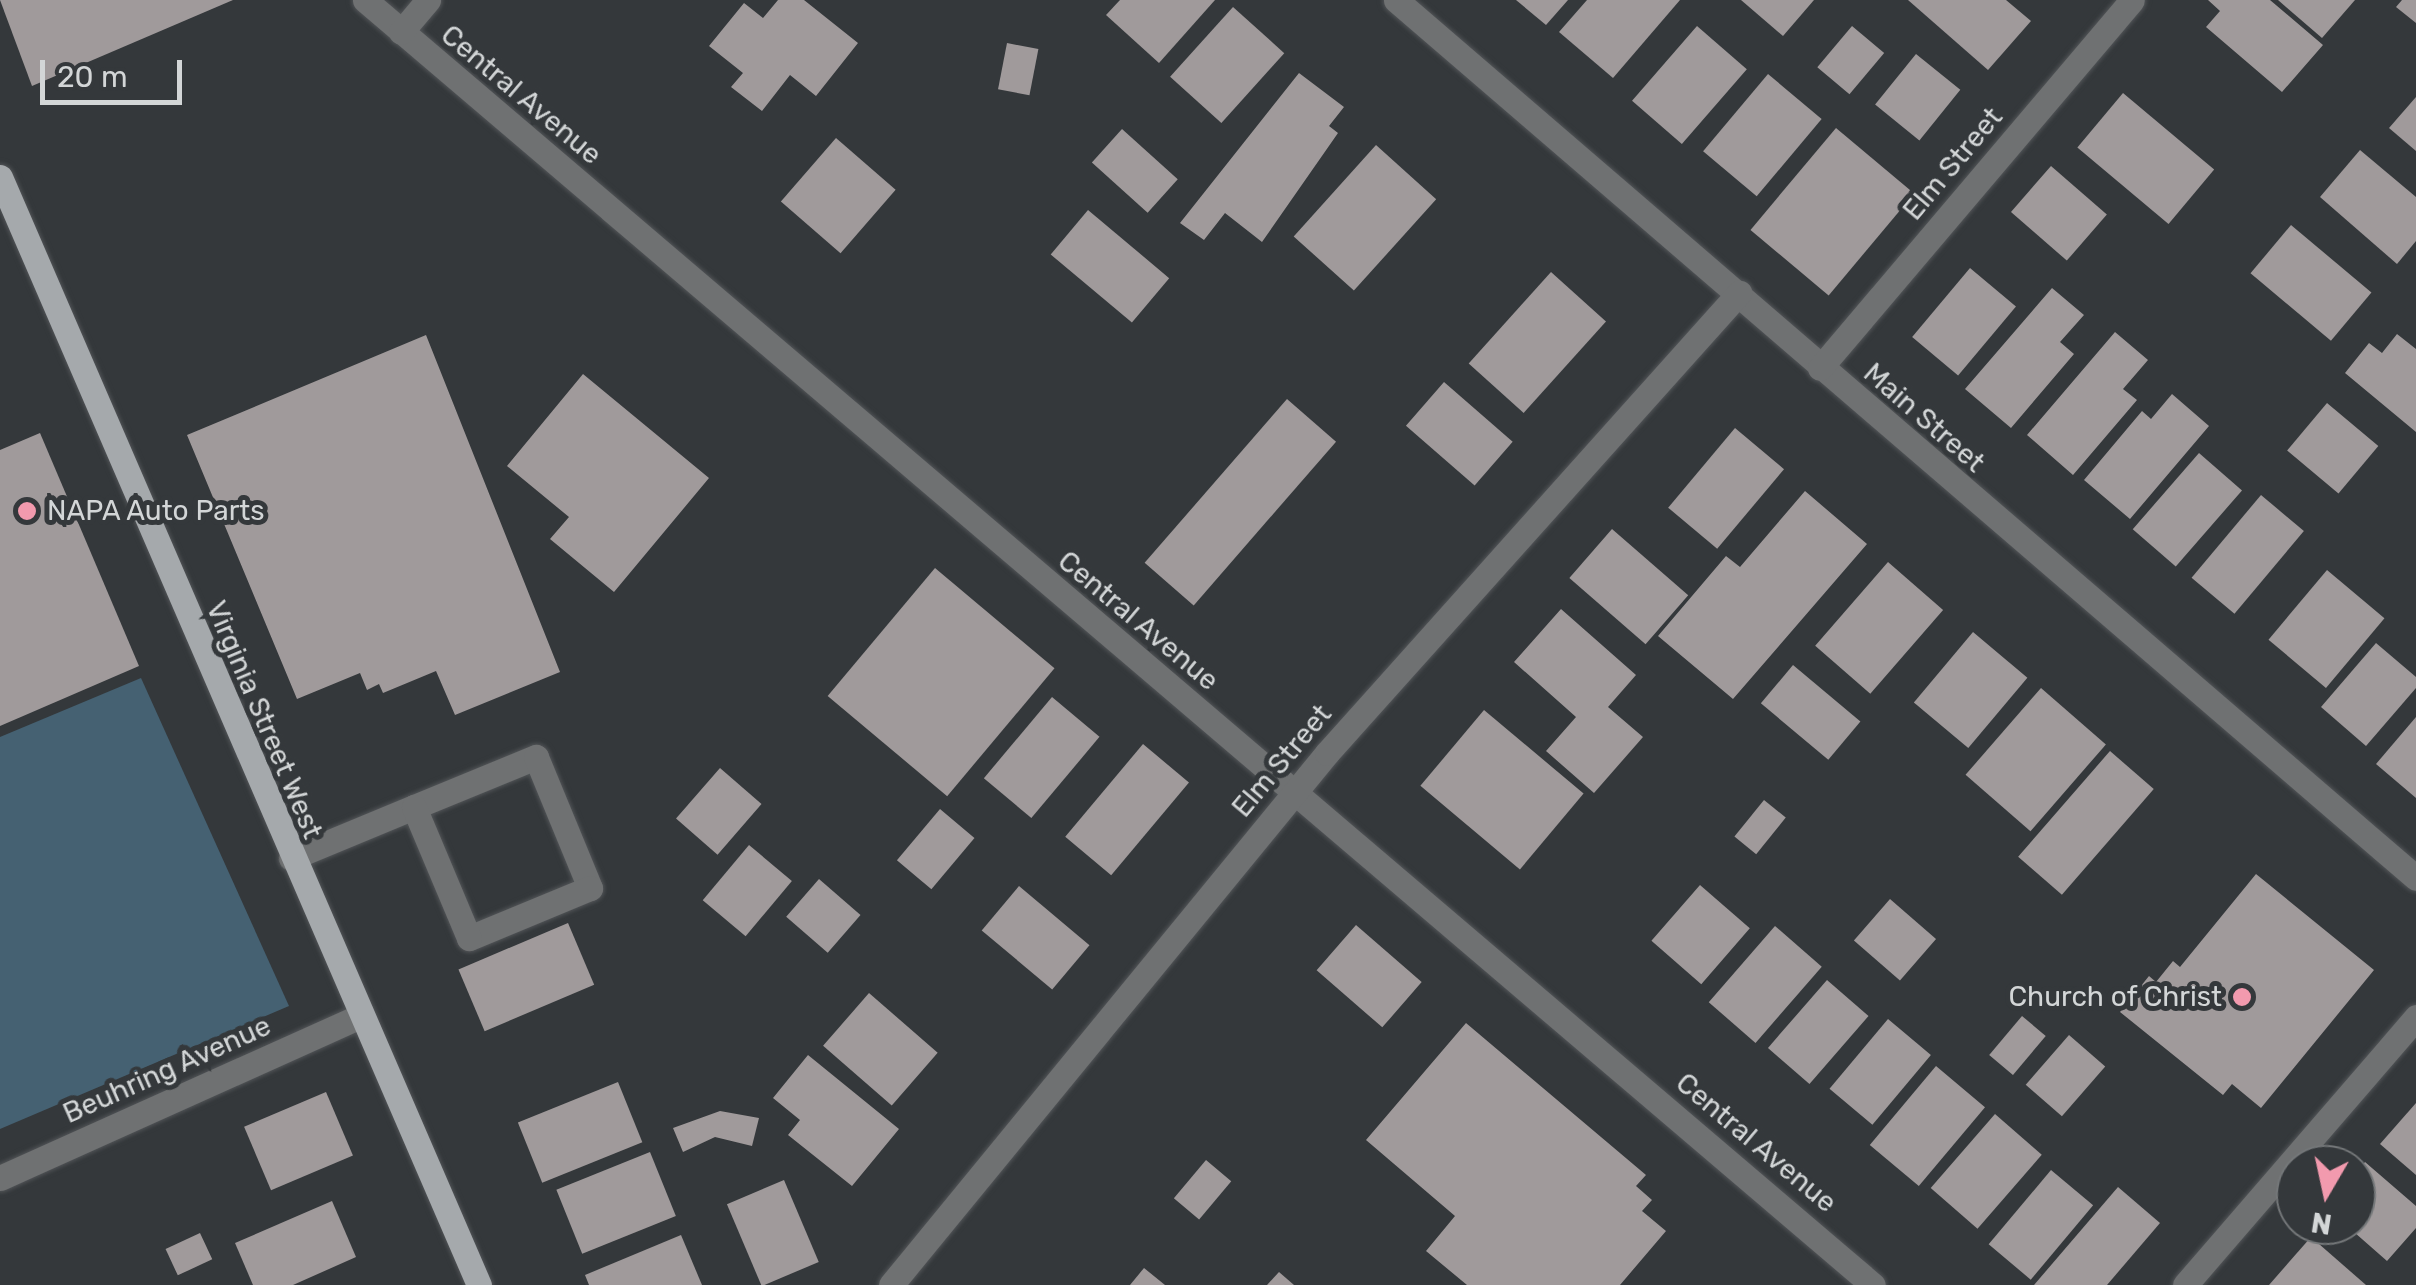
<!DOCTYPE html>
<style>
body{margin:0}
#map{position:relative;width:2416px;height:1285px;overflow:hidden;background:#34383b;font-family:Rubik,sans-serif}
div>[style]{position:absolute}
.green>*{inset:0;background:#456172}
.building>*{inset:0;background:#a09a9b;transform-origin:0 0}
.roads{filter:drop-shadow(0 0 2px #515457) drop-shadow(0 0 2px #515457)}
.minor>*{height:25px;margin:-12.5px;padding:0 12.5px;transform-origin:12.5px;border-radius:12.5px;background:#6f7172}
.major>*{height:25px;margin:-12.5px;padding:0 12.5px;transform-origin:12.5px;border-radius:12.5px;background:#a5a9ac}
.dots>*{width:28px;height:28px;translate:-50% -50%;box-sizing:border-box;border:5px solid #34383b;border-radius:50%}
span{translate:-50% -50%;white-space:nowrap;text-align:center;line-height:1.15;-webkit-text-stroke:10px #34383b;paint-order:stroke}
.street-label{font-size:28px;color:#d3d6d7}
.poi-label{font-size:28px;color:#d3d6d7}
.left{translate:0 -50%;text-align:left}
.right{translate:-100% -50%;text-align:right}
.north{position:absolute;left:2276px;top:1145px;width:100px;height:100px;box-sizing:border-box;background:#34383b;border:2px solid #747779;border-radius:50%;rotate:189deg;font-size:28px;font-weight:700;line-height:40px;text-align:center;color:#d3d6d7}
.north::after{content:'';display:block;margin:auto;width:35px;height:45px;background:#f29aae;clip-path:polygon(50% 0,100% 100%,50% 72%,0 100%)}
.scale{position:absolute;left:40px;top:60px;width:142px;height:45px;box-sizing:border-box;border:5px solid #d3d6d7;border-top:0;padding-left:12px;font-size:30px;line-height:35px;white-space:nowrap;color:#d3d6d7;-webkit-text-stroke:8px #34383b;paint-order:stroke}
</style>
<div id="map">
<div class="green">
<div style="clip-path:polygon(141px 678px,289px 1006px,0 1129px,0 737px)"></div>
</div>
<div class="building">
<div style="clip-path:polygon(0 0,233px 0,32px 86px)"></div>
<div style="clip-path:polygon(778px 0,804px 0,858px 43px,816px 96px,790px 75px,762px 111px,731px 87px,743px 73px,709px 46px,744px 3px,763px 18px)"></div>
<div style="clip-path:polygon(1120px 0,1215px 0,1159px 63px,1106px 15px)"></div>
<div style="clip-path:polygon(1516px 0,1568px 0,1546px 25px)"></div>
<div style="clip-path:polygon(1587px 0,1680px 0,1613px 78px,1559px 32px)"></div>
<div style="clip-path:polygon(1741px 0,1814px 0,1783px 36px)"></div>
<div style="clip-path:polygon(1908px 0,2006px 0,2031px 21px,1988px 70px)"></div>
<div style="clip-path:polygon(2208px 0,2270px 0,2323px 45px,2282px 92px,2206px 27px,2220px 11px)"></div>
<div style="clip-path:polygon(2278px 0,2355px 0,2322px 38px)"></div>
<div style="clip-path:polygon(2402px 0,2416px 0,2416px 23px,2396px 7px)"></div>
<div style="left:1233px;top:7px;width:69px;height:94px;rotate:42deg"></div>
<div style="left:1697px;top:26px;width:66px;height:99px;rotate:41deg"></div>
<div style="left:1852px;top:26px;width:42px;height:54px;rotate:40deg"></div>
<div style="left:1007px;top:43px;width:32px;height:47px;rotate:11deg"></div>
<div style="left:1916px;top:54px;width:57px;height:65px;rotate:39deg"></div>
<div style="clip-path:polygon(1299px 73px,1344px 107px,1329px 126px,1338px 133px,1262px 242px,1225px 213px,1204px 240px,1180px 223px)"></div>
<div style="left:1768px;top:74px;width:70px;height:101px;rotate:40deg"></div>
<div style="left:2123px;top:93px;width:119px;height:71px;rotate:40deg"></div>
<div style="clip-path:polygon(2416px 97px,2416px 151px,2389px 128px)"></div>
<div style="left:1836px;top:128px;width:102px;height:133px;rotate:40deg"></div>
<div style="left:1122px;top:129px;width:75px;height:45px;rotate:42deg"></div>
<div style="left:836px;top:138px;width:79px;height:84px;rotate:41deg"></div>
<div style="left:1376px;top:145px;width:81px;height:123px;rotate:42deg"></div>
<div style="clip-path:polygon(2360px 150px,2416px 197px,2416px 241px,2397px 264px,2320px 197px)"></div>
<div style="left:2051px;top:166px;width:74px;height:61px;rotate:41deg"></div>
<div style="left:1088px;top:210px;width:106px;height:58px;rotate:40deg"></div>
<div style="left:2291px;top:225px;width:105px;height:63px;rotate:40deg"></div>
<div style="left:1970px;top:268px;width:60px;height:90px;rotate:40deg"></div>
<div style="left:1551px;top:272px;width:74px;height:123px;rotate:42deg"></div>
<div style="clip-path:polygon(2052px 288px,2084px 315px,2060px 342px,2074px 354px,2011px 428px,1965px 389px)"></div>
<div style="clip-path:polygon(2115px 332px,2148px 360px,2123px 389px,2137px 400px,2073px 475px,2027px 435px)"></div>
<div style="clip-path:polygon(2397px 334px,2416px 349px,2416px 432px,2345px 373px,2369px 343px,2382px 353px)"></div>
<div style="clip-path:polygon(426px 335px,560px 672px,455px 715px,436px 671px,383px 693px,379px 684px,367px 690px,360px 673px,297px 699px,187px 435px)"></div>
<div style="clip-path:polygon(583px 374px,709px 478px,614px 592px,550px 539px,569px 517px,507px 466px)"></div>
<div style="left:1444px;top:382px;width:91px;height:58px;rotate:41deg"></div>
<div style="clip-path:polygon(2172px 394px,2209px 426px,2130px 519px,2084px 480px,2142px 411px,2151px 419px)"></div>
<div style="left:1287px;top:399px;width:65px;height:217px;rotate:41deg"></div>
<div style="left:2327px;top:403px;width:67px;height:62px;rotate:40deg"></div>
<div style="left:1735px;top:428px;width:64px;height:104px;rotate:40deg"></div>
<div style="clip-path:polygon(40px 433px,139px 666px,0 726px,0 450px)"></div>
<div style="left:2199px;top:453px;width:57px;height:101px;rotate:41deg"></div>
<div style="clip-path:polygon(1805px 491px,1867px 544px,1733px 699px,1658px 636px,1726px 556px,1740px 567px)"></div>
<div style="left:2261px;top:495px;width:56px;height:108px;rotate:40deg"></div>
<div style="left:1612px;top:529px;width:101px;height:65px;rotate:41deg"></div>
<div style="left:1888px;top:562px;width:73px;height:111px;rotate:41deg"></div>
<div style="left:935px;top:568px;width:156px;height:167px;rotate:40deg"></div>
<div style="left:2327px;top:570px;width:75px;height:91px;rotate:40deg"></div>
<div style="clip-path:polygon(1561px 609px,1636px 675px,1608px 707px,1643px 737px,1594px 793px,1546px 751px,1576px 717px,1514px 662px)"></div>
<div style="left:1973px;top:632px;width:71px;height:92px;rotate:40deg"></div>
<div style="clip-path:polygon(2376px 643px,2416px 677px,2416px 688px,2366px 746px,2321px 707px)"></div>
<div style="left:1793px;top:665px;width:88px;height:50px;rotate:40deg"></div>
<div style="left:2041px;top:688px;width:86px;height:115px;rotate:41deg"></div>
<div style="left:1052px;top:697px;width:62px;height:106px;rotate:40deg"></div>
<div style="left:1484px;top:710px;width:130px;height:99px;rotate:40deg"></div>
<div style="clip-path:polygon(2416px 717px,2416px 798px,2376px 764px)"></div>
<div style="left:1143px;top:744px;width:60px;height:121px;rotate:40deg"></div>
<div style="left:2110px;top:751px;width:58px;height:140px;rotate:41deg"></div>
<div style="left:720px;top:768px;width:55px;height:67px;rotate:41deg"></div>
<div style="left:1764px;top:800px;width:28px;height:47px;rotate:39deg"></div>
<div style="left:940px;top:809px;width:45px;height:67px;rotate:40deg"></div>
<div style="left:749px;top:845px;width:56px;height:72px;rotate:40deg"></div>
<div style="clip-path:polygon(2256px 874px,2374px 970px,2261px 1108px,2232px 1084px,2223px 1095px,2120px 1012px,2149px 976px,2156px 982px,2173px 961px,2180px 967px)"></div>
<div style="left:819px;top:879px;width:55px;height:50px;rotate:41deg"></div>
<div style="left:1700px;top:885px;width:66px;height:74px;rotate:41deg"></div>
<div style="left:1019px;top:886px;width:92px;height:58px;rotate:40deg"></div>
<div style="left:1890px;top:899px;width:61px;height:55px;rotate:41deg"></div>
<div style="left:568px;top:923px;width:67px;height:119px;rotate:67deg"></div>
<div style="left:1356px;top:925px;width:87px;height:60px;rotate:41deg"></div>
<div style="left:1775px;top:926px;width:62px;height:101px;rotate:41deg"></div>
<div style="left:1827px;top:980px;width:55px;height:90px;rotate:41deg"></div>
<div style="left:869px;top:993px;width:91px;height:70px;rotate:41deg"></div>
<div style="left:2022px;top:1016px;width:31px;height:51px;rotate:40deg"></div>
<div style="left:1888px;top:1019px;width:56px;height:91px;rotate:40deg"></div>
<div style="clip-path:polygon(1466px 1023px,1646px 1175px,1636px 1186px,1652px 1200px,1642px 1211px,1666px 1231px,1620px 1285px,1467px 1285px,1426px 1251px,1455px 1216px,1366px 1140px)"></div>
<div style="left:2069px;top:1035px;width:48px;height:66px;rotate:41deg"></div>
<div style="clip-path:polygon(808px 1055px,899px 1129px,852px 1186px,788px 1135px,800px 1120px,773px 1098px)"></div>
<div style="left:1936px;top:1066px;width:64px;height:103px;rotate:40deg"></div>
<div style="left:618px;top:1082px;width:65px;height:108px;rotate:68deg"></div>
<div style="left:326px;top:1092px;width:69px;height:89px;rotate:67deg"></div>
<div style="clip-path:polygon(2416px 1103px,2416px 1175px,2380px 1144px)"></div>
<div style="clip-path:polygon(720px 1111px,759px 1118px,752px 1146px,715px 1137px,683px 1152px,673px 1128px)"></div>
<div style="left:1995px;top:1114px;width:62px;height:98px;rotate:41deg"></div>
<div style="left:650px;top:1152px;width:69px;height:101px;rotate:68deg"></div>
<div style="left:1206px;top:1160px;width:33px;height:50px;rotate:40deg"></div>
<div style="clip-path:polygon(2365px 1162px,2416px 1206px,2416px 1228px,2387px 1261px,2346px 1225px,2356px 1225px,2356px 1173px)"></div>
<div style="left:2051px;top:1170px;width:55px;height:97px;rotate:40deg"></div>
<div style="left:784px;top:1180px;width:89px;height:62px;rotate:67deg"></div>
<div style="clip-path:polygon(2118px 1187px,2160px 1223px,2107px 1285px,2034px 1285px)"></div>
<div style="clip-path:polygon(332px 1201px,356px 1257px,293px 1285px,253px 1285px,235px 1243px)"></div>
<div style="left:200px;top:1233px;width:29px;height:38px;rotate:65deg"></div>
<div style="clip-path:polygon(681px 1235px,702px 1285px,589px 1285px,585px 1275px)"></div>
<div style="clip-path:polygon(2311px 1237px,2366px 1285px,2269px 1285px)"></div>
<div style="clip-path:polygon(1144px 1268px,1165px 1285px,1130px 1285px)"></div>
<div style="clip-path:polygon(1279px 1272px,1294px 1285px,1267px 1285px)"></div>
</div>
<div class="roads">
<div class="minor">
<div style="left:365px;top:0;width:1981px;rotate:40.44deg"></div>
<div style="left:1396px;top:0;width:1346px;rotate:40.72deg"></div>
<div style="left:401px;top:32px;width:42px;rotate:-49.8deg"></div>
<div style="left:1820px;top:368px;width:482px;rotate:-49.7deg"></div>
<div style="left:291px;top:858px;width:133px;rotate:-22.5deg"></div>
<div style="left:414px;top:807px;width:132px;rotate:-22.3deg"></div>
<div style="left:536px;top:757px;width:142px;rotate:67.6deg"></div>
<div style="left:590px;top:888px;width:131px;rotate:157.5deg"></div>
<div style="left:469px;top:938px;width:142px;rotate:-112.8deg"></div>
<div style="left:0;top:1178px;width:393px;rotate:-24.2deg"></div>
<div style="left:891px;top:1285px;width:688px;rotate:-50.66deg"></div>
<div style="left:1327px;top:753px;width:618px;rotate:-48.15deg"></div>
<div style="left:2185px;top:1285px;width:354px;rotate:-49.2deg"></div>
</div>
<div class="major">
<div style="left:0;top:177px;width:1207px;rotate:66.62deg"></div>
</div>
</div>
<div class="dots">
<div style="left:27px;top:511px;background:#f29aae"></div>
<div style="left:2242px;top:997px;background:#f29aae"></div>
</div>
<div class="street-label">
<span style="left:521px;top:95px;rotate:40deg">Central Avenue</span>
<span style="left:1953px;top:164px;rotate:-50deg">Elm Street</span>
<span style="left:1924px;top:418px;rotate:41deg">Main Street</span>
<span style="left:1138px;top:621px;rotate:40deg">Central Avenue</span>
<span style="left:264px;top:720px;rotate:67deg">Virginia Street West</span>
<span style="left:1282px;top:761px;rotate:-50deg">Elm Street</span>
<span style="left:167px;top:1070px;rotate:-24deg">Beuhring Avenue</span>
<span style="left:1756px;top:1143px;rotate:40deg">Central Avenue</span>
</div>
<div class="poi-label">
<span class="left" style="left:47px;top:511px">NAPA Auto Parts</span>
<span class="right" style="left:2222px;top:997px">Church of Christ</span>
</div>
<div class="north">N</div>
<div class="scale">20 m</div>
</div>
